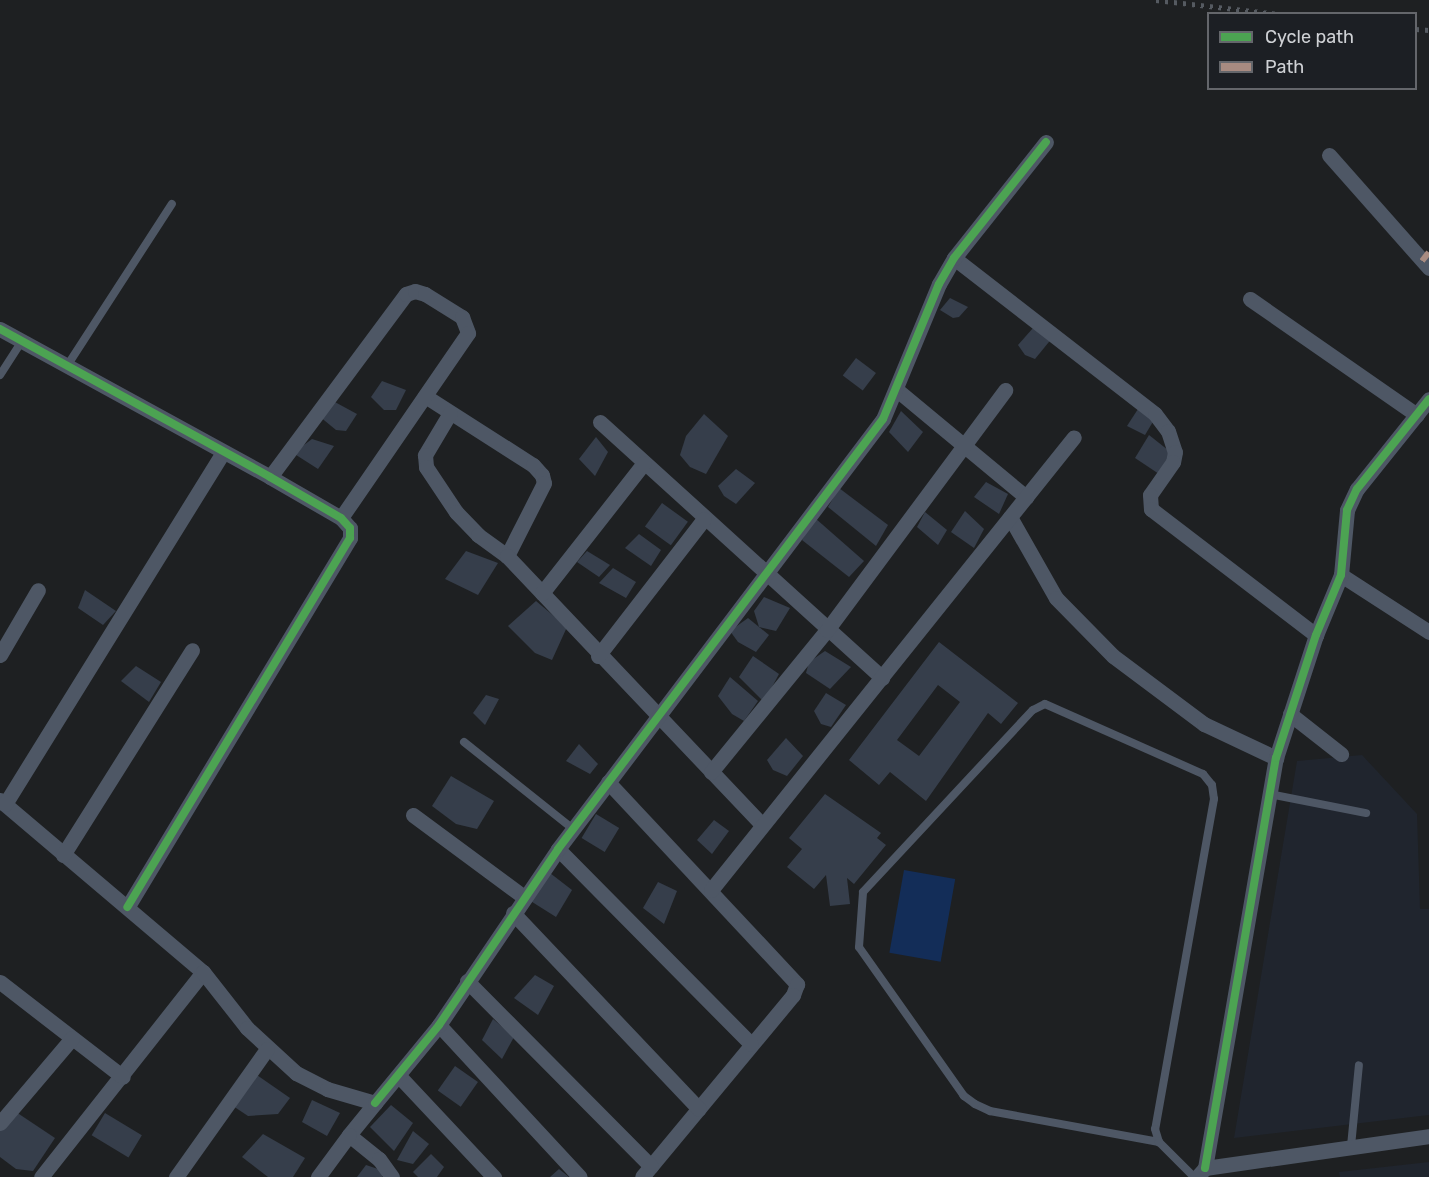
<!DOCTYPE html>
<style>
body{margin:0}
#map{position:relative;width:1429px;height:1177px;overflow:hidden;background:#1e2022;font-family:Rubik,sans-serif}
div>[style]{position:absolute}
.built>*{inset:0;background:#20252e}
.green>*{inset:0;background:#132d58;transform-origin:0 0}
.building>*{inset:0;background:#363e4b;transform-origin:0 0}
.lane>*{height:8px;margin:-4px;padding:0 4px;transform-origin:4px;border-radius:4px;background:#4e5765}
.street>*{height:15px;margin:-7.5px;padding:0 7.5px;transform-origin:7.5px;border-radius:7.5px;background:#4e5765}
.rail>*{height:4.5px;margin-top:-2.25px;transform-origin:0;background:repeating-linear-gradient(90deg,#555a61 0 3px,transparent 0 9px)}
.quiet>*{height:6px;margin-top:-3px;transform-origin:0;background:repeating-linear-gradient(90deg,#a88b81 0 12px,transparent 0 18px)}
.cycleway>*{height:8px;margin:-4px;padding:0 4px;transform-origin:4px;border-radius:4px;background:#4ca352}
span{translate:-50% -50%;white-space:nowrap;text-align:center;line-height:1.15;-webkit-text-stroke:4.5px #1c1f24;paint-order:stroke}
.legend{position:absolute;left:1207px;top:12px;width:210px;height:78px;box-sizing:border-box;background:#1c1f24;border:2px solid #64666b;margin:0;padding:8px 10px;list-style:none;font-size:18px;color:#cfd1d5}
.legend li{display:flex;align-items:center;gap:12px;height:30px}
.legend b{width:30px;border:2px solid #64666b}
</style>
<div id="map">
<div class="built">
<div style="clip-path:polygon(1362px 755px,1417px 814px,1420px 909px,1429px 909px,1429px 1115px,1234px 1138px,1297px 761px)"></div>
<div style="clip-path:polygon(1429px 1162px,1429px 1177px,1340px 1177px,1339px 1172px)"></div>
</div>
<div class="green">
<div style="left:904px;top:870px;width:52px;height:84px;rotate:10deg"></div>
</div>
<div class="building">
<div style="clip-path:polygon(950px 298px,968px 307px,959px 317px,953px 318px,940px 310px)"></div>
<div style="clip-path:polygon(1033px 328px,1053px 337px,1035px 359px,1025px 355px,1018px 345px)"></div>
<div style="left:856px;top:358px;width:25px;height:22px;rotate:37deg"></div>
<div style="clip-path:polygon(382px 381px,406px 390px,396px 410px,384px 410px,371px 397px)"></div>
<div style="clip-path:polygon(333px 401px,357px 414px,346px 431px,336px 430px,319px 416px)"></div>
<div style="clip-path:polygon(1138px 409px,1154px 420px,1145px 435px,1127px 426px)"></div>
<div style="clip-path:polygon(901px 411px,923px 432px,908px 452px,889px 432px)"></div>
<div style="clip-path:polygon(704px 414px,728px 436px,706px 474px,690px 467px,680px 455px,686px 436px)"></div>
<div style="clip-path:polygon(1149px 435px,1173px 454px,1159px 474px,1135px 458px)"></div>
<div style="clip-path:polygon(596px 437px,608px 452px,595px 476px,579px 459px)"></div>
<div style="clip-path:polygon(312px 439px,334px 446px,318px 469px,293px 453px)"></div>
<div style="clip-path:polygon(736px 469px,755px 483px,736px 504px,724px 496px,718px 486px)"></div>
<div style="clip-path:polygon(986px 482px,1008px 494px,999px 514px,974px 497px)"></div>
<div style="clip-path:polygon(839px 488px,888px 525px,876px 546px,828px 507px)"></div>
<div style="left:662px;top:503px;width:32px;height:29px;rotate:36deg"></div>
<div style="clip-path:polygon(965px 511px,984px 529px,974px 548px,951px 532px)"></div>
<div style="clip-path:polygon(925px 512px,947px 530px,938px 545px,917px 527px)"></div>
<div style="clip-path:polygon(815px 518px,864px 561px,849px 577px,802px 540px)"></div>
<div style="clip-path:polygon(639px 534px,661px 550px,651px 566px,625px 548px)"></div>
<div style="clip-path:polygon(466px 551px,498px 563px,478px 595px,445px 579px)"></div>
<div style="clip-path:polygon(587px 551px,610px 565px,599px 577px,577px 562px)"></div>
<div style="clip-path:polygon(613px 568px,636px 582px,626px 598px,599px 583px)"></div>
<div style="clip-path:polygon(85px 590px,116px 611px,103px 625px,78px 608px)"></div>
<div style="clip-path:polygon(764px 597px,790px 608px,776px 631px,759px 627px,754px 611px)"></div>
<div style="clip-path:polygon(536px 601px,567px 627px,552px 660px,535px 653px,508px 626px)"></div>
<div style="clip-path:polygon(748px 618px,769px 635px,756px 652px,738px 642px,730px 631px)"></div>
<div style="clip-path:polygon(evenodd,939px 642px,1018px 703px,1001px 724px,988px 713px,926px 801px,890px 772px,879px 785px,849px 760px,939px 642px,938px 685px,960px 702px,919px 756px,897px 740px,938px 685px)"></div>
<div style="clip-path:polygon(825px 651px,851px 667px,830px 689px,806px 673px,809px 662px)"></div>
<div style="clip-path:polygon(753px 656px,779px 674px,764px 702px,739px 677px)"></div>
<div style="clip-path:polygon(136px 666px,161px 682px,149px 702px,121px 681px)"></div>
<div style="clip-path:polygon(730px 677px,758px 701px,744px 721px,732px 714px,718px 696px)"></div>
<div style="clip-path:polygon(826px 693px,846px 705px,831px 727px,821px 724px,814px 711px)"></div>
<div style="clip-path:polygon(486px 695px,499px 699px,485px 725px,473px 713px)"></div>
<div style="clip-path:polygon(786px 738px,803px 756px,787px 776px,773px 770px,767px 760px)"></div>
<div style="clip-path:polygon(579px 744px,598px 764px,590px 774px,566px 761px)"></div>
<div style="clip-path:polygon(451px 776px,494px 801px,477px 829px,456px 824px,432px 806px)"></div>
<div style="clip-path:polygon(825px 794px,881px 833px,877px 838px,886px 845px,854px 884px,847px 878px,850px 904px,830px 906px,826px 875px,814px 889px,787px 867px,802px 849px,789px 838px)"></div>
<div style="left:596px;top:814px;width:27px;height:28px;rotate:31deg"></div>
<div style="clip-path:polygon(714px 820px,729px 831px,712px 854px,697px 840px)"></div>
<div style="clip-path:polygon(550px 873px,572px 890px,556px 917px,529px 900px)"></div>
<div style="clip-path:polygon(658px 882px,677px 891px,664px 924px,643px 908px)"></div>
<div style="clip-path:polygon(535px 975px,554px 986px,538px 1015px,514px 998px)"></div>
<div style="clip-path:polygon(493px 1019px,514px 1037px,502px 1059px,482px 1040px)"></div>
<div style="left:455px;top:1066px;width:28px;height:30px;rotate:35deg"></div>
<div style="clip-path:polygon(254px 1073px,290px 1098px,278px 1114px,248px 1116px,233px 1106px)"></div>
<div style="clip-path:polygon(312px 1100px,340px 1113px,327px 1136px,302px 1122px)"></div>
<div style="clip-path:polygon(391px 1105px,413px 1123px,394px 1151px,370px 1127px)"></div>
<div style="clip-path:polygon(13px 1110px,55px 1138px,33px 1171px,16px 1169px,0 1157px,0 1129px)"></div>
<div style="left:105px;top:1113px;width:43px;height:26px;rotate:31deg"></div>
<div style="clip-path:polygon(413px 1131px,429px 1144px,413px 1164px,397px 1160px)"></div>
<div style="clip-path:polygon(263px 1134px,305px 1158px,293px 1177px,268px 1177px,242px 1157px)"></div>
<div style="clip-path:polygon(431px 1154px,444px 1167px,437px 1177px,418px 1177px,413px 1172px)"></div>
<div style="clip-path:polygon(366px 1165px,384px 1171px,382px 1177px,357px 1177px)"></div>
<div style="clip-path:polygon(559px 1169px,569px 1177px,550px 1177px)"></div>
</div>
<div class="lane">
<div style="left:67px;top:366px;width:193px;rotate:-57.1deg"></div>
<div style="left:0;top:375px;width:40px;rotate:-57.1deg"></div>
<div style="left:464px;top:742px;width:139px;rotate:38.6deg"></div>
<div style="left:1269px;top:794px;width:99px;rotate:11.1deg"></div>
<div style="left:1159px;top:1142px;width:172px;rotate:-169.6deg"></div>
<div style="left:990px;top:1111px;width:17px;rotate:-155deg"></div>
<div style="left:975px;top:1104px;width:14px;rotate:-144deg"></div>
<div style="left:964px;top:1096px;width:182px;rotate:-125.2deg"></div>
<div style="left:859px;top:947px;width:55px;rotate:-85.8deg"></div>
<div style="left:863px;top:892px;width:249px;rotate:-47deg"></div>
<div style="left:1033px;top:710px;width:13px;rotate:-27deg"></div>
<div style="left:1045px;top:704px;width:173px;rotate:23.9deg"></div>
<div style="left:1203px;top:774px;width:14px;rotate:51deg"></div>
<div style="left:1212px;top:785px;width:14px;rotate:82deg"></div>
<div style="left:1214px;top:799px;width:335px;rotate:100.1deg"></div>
<div style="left:1155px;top:1129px;width:14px;rotate:73deg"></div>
<div style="left:1159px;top:1142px;width:49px;rotate:45deg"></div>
<div style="left:1351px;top:1146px;width:81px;rotate:-84.4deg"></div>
</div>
<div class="street">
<div style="left:1329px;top:155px;width:151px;rotate:48.5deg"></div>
<div style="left:954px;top:258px;width:254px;rotate:37.8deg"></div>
<div style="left:1155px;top:414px;width:21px;rotate:53deg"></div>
<div style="left:1168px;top:431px;width:22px;rotate:72deg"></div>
<div style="left:1175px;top:452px;width:10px;rotate:101deg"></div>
<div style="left:1173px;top:462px;width:40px;rotate:124.9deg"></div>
<div style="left:1150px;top:495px;width:14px;rotate:86deg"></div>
<div style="left:1151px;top:509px;width:208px;rotate:37.4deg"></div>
<div style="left:1250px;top:299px;width:203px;rotate:34.8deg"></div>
<div style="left:0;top:329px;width:308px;rotate:28.7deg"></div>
<div style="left:270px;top:477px;width:82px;rotate:30deg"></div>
<div style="left:341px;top:518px;width:13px;rotate:48deg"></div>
<div style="left:350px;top:528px;width:10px;rotate:90deg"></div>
<div style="left:350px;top:538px;width:431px;rotate:121.1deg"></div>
<div style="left:897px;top:390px;width:168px;rotate:39.7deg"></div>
<div style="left:425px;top:396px;width:128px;rotate:32.6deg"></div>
<div style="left:533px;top:465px;width:13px;rotate:48deg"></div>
<div style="left:542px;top:475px;width:8px;rotate:76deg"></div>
<div style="left:544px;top:483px;width:82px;rotate:116.9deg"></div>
<div style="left:450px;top:413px;width:49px;rotate:120.8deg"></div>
<div style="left:425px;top:455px;width:12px;rotate:85deg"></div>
<div style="left:426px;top:467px;width:54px;rotate:56.3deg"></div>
<div style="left:456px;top:512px;width:32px;rotate:46deg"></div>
<div style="left:478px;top:535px;width:36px;rotate:36deg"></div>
<div style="left:507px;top:556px;width:369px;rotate:46.5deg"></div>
<div style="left:600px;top:422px;width:381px;rotate:42.2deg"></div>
<div style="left:270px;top:477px;width:228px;rotate:-53.4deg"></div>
<div style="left:406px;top:294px;width:9px;rotate:-18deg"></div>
<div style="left:415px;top:291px;width:10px;rotate:17deg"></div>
<div style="left:425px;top:294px;width:44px;rotate:31.9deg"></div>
<div style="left:462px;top:317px;width:17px;rotate:69deg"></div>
<div style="left:468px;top:333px;width:224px;rotate:124.5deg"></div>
<div style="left:1010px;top:517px;width:93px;rotate:60.4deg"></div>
<div style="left:1056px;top:598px;width:81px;rotate:45.5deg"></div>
<div style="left:1113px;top:656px;width:114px;rotate:36.8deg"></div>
<div style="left:1204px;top:724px;width:80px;rotate:25.3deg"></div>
<div style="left:1341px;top:575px;width:105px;rotate:32.9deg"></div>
<div style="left:542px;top:593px;width:165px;rotate:-51.9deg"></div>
<div style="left:0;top:655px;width:75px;rotate:-59.7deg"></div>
<div style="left:598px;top:656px;width:173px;rotate:-52.3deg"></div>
<div style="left:1290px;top:714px;width:65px;rotate:38.1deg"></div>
<div style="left:711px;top:772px;width:183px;rotate:-50.8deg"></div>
<div style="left:827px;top:630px;width:299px;rotate:-53.4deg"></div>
<div style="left:608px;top:782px;width:277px;rotate:46.9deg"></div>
<div style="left:797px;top:984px;width:12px;rotate:110deg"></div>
<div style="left:793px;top:995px;width:236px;rotate:129.7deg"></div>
<div style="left:0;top:800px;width:266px;rotate:40.3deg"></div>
<div style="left:203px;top:972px;width:261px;rotate:128.3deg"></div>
<div style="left:5px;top:804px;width:413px;rotate:-58.2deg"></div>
<div style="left:413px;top:815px;width:138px;rotate:36.5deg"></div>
<div style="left:558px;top:849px;width:274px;rotate:45.3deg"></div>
<div style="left:63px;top:855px;width:242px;rotate:-57.8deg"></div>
<div style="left:711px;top:890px;width:580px;rotate:-51.29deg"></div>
<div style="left:513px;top:913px;width:270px;rotate:46.5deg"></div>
<div style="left:203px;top:972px;width:71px;rotate:51.8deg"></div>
<div style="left:247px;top:1028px;width:67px;rotate:42.6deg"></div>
<div style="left:296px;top:1073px;width:35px;rotate:27deg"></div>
<div style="left:327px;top:1089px;width:50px;rotate:16.3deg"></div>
<div style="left:375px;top:1103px;width:41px;rotate:129.1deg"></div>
<div style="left:349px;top:1135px;width:38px;rotate:39deg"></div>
<div style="left:379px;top:1159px;width:22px;rotate:54deg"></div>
<div style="left:467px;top:981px;width:261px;rotate:45.2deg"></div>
<div style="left:0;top:982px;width:155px;rotate:37.7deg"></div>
<div style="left:439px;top:1025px;width:207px;rotate:47.2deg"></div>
<div style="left:399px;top:1076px;width:139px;rotate:46.8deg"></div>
<div style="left:375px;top:1103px;width:101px;rotate:-50.6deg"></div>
<div style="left:439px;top:1025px;width:212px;rotate:-55.9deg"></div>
<div style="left:558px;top:849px;width:539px;rotate:-52.92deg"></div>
<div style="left:883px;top:419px;width:146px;rotate:-67.5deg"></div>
<div style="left:939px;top:284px;width:30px;rotate:-60deg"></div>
<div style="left:954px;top:258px;width:148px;rotate:-51.6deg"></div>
<div style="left:0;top:1123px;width:111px;rotate:-49.7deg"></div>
<div style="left:1205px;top:1168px;width:416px;rotate:-80.2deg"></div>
<div style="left:1276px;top:758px;width:129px;rotate:-72deg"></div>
<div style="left:1316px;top:635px;width:65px;rotate:-67.4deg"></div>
<div style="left:1341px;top:575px;width:65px;rotate:-84.7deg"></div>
<div style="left:1347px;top:510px;width:23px;rotate:-65deg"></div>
<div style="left:1357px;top:489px;width:115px;rotate:-51.3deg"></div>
<div style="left:176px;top:1177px;width:157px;rotate:-54.6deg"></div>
<div style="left:318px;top:1177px;width:52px;rotate:-53.6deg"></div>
<div style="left:1197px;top:1177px;width:12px;rotate:-48deg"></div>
<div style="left:1205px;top:1168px;width:226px;rotate:-8.1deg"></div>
</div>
<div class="rail">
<div style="left:1156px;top:0;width:123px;rotate:6.5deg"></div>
<div style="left:1416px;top:29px;width:13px;rotate:4deg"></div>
</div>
<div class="quiet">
<div style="left:1422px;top:261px;width:11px;rotate:-52deg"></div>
</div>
<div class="cycleway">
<div style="left:0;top:329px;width:308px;rotate:28.7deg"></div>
<div style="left:270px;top:477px;width:82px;rotate:30deg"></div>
<div style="left:341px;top:518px;width:13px;rotate:48deg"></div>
<div style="left:350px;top:528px;width:10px;rotate:90deg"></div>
<div style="left:350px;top:538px;width:431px;rotate:121.1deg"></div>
<div style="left:375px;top:1103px;width:101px;rotate:-50.6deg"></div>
<div style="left:439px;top:1025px;width:212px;rotate:-55.9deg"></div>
<div style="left:558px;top:849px;width:539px;rotate:-52.92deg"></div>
<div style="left:883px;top:419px;width:146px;rotate:-67.5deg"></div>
<div style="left:939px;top:284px;width:30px;rotate:-60deg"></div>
<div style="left:954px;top:258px;width:148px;rotate:-51.6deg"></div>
<div style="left:1205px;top:1168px;width:416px;rotate:-80.2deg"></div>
<div style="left:1276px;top:758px;width:129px;rotate:-72deg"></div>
<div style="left:1316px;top:635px;width:65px;rotate:-67.4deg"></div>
<div style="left:1341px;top:575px;width:65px;rotate:-84.7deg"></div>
<div style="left:1347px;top:510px;width:23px;rotate:-65deg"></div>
<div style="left:1357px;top:489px;width:115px;rotate:-51.3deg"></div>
</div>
<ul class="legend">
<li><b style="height:8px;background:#4ca352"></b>Cycle path</li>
<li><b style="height:8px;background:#a88b81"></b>Path</li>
</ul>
</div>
